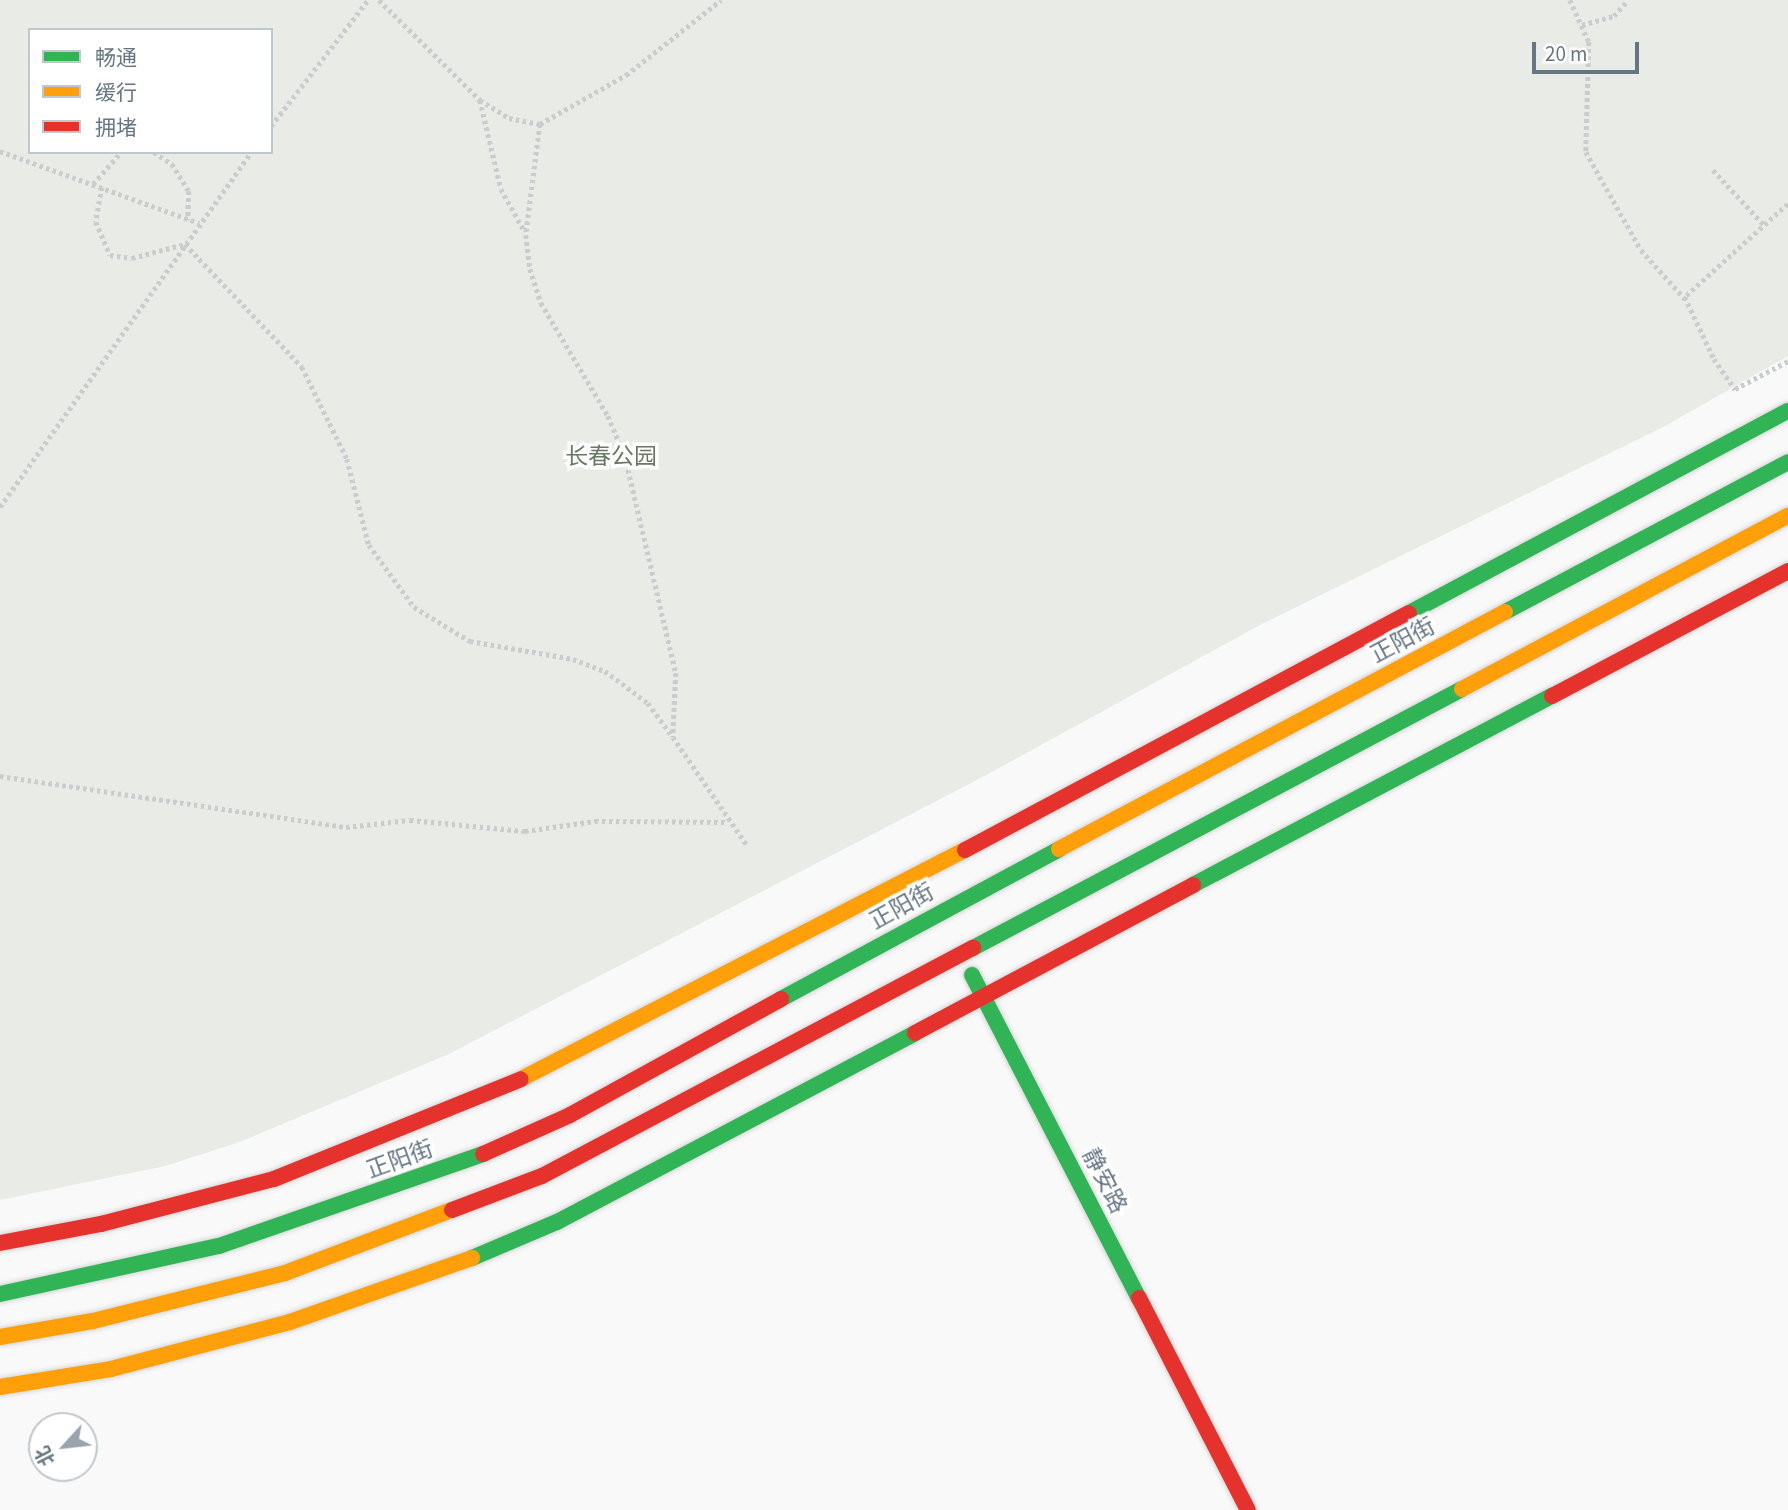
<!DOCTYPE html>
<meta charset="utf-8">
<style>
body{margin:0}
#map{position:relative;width:1788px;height:1510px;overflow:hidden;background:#f9f9f9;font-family:"Source Sans 3","Noto Sans SC",sans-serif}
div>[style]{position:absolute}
.green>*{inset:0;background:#e8ebe6}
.path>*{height:4.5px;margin-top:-2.25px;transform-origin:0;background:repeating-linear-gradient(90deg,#cbcccd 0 3.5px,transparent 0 7px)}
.roads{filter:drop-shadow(0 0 2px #d5d6d7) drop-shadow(0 0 2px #d5d6d7)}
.fast>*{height:16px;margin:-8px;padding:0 8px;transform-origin:8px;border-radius:8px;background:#30b455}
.slow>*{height:16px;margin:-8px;padding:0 8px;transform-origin:8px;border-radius:8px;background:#ff9f0a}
.jam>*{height:16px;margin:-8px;padding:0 8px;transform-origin:8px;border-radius:8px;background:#e5322d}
span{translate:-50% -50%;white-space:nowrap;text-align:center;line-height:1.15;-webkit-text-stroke:7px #fff;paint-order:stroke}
.park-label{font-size:23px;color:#687a64}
.street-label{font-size:23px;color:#657683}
.legend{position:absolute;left:28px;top:28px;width:245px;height:126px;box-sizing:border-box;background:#fff;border:2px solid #c1c8cd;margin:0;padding:9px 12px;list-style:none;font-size:21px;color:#657683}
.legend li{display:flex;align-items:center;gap:14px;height:35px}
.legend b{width:35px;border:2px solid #c1c8cd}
.north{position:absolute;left:28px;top:1412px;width:70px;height:70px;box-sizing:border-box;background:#fff;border:2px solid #c1c8cd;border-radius:50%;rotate:243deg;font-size:19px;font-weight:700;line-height:28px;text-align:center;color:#657683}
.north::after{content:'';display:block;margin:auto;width:24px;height:32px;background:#99a4ac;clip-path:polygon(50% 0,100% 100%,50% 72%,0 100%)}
.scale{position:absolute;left:1532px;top:42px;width:107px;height:32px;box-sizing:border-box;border:4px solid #657683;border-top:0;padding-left:9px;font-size:21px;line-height:24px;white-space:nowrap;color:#657683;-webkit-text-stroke:5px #fff;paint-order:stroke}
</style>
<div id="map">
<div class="green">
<div style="clip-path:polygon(evenodd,0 0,1788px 0,1788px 356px,1665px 426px,1258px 626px,977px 780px,449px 1054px,240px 1142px,165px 1166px,0 1200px,0 0,30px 30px,271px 30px,271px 152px,30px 152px,30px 30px)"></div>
</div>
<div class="path">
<div style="left:379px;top:0;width:142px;rotate:44.7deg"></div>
<div style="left:480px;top:100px;width:34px;rotate:32deg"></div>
<div style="left:509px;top:118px;width:32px;rotate:11deg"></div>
<div style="left:540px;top:124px;width:99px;rotate:-29.7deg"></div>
<div style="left:626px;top:75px;width:121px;rotate:-38.3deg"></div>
<div style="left:1570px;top:0;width:46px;rotate:65.7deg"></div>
<div style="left:1589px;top:42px;width:110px;rotate:91.6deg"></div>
<div style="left:1586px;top:152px;width:112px;rotate:60.7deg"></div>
<div style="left:1641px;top:250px;width:67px;rotate:48deg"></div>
<div style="left:1582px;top:25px;width:33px;rotate:-16deg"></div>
<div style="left:1614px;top:16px;width:21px;rotate:-49deg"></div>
<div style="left:480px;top:100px;width:91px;rotate:76.7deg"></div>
<div style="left:501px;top:189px;width:49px;rotate:60.8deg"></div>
<div style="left:540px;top:124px;width:112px;rotate:97.2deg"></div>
<div style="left:526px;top:235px;width:34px;rotate:83deg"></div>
<div style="left:530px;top:269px;width:36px;rotate:72deg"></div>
<div style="left:541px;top:303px;width:131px;rotate:59.3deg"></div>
<div style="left:608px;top:416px;width:43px;rotate:67deg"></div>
<div style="left:625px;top:456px;width:223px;rotate:76.8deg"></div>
<div style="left:676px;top:673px;width:64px;rotate:92.7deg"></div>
<div style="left:673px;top:737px;width:131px;rotate:55.6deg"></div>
<div style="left:271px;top:126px;width:159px;rotate:-52.4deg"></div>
<div style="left:0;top:151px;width:212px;rotate:19.9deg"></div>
<div style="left:154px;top:152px;width:22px;rotate:34deg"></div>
<div style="left:172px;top:164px;width:32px;rotate:58deg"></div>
<div style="left:189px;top:191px;width:29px;rotate:92deg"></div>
<div style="left:1713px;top:170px;width:76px;rotate:47.1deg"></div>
<div style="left:93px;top:184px;width:43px;rotate:-48.8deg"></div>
<div style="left:102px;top:187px;width:36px;rotate:100deg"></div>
<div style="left:96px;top:222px;width:36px;rotate:67deg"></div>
<div style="left:110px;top:255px;width:22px;rotate:8deg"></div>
<div style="left:132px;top:258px;width:55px;rotate:-14.8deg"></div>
<div style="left:185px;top:244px;width:170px;rotate:46.4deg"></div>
<div style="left:302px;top:367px;width:102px;rotate:63.9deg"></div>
<div style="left:347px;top:459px;width:89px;rotate:75.7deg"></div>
<div style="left:369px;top:545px;width:77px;rotate:54deg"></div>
<div style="left:414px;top:607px;width:66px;rotate:31.3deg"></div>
<div style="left:470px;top:641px;width:105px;rotate:9.9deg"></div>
<div style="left:573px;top:659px;width:34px;rotate:21deg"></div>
<div style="left:605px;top:671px;width:54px;rotate:36.7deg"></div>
<div style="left:648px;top:703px;width:42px;rotate:53.7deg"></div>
<div style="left:1788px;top:204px;width:139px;rotate:137.9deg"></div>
<div style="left:1685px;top:297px;width:68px;rotate:64.9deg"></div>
<div style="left:1714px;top:359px;width:37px;rotate:55deg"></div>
<div style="left:1735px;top:389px;width:60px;rotate:-27.8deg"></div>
<div style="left:0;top:507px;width:435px;rotate:-54.7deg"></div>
<div style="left:0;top:776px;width:350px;rotate:8.4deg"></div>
<div style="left:346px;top:827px;width:64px;rotate:-6.2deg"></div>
<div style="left:410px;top:820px;width:116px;rotate:5.5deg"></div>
<div style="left:525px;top:831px;width:71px;rotate:-8.1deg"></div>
<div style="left:595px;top:821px;width:132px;rotate:0.4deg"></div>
</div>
<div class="roads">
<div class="fast">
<div style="left:1505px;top:612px;width:320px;rotate:-27.9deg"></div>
<div style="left:1409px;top:613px;width:429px;rotate:-28.1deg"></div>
<div style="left:1193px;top:885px;width:406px;rotate:-27.8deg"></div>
<div style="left:973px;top:948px;width:553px;rotate:-27.91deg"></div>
<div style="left:972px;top:975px;width:364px;rotate:62.7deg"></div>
<div style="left:781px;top:999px;width:316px;rotate:-28.3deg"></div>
<div style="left:472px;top:1258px;width:92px;rotate:-23deg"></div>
<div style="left:557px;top:1222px;width:405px;rotate:-27.8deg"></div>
<div style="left:0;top:1294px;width:224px;rotate:-12.4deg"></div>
<div style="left:219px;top:1246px;width:280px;rotate:-19.2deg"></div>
</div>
<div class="slow">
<div style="left:1462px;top:689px;width:369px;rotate:-28deg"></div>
<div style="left:1059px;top:849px;width:505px;rotate:-27.99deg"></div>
<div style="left:521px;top:1079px;width:500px;rotate:-27.3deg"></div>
<div style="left:0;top:1337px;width:94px;rotate:-9.8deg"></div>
<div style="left:93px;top:1321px;width:198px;rotate:-14deg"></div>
<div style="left:285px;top:1273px;width:178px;rotate:-20.7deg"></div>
<div style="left:0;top:1387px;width:112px;rotate:-9.2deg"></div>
<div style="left:111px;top:1369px;width:185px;rotate:-14.7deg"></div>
<div style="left:290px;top:1322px;width:193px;rotate:-19.4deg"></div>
</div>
<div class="jam">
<div style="left:1552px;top:696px;width:267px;rotate:-27.9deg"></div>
<div style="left:965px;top:850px;width:503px;rotate:-28.09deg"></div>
<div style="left:915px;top:1033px;width:315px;rotate:-28deg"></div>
<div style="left:483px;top:1154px;width:95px;rotate:-24.1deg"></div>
<div style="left:570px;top:1115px;width:241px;rotate:-28.8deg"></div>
<div style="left:452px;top:1210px;width:96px;rotate:-20.7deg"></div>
<div style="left:542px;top:1176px;width:488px;rotate:-27.9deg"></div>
<div style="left:0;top:1243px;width:103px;rotate:-10.7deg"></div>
<div style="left:101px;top:1224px;width:179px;rotate:-14.6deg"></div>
<div style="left:274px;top:1179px;width:266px;rotate:-22deg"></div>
<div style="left:1139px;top:1298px;width:238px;rotate:62.8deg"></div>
</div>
</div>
<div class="park-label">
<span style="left:611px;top:457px">长春公园</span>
</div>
<div class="street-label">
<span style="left:1403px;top:641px;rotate:-28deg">正阳街</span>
<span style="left:902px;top:907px;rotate:-29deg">正阳街</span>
<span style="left:400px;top:1160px;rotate:-20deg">正阳街</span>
<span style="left:1104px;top:1181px;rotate:63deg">静安路</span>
</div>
<ul class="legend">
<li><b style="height:9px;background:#30b455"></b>畅通</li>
<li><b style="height:9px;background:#ff9f0a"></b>缓行</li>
<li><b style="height:9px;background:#e5322d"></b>拥堵</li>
</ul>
<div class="north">北</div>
<div class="scale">20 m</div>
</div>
